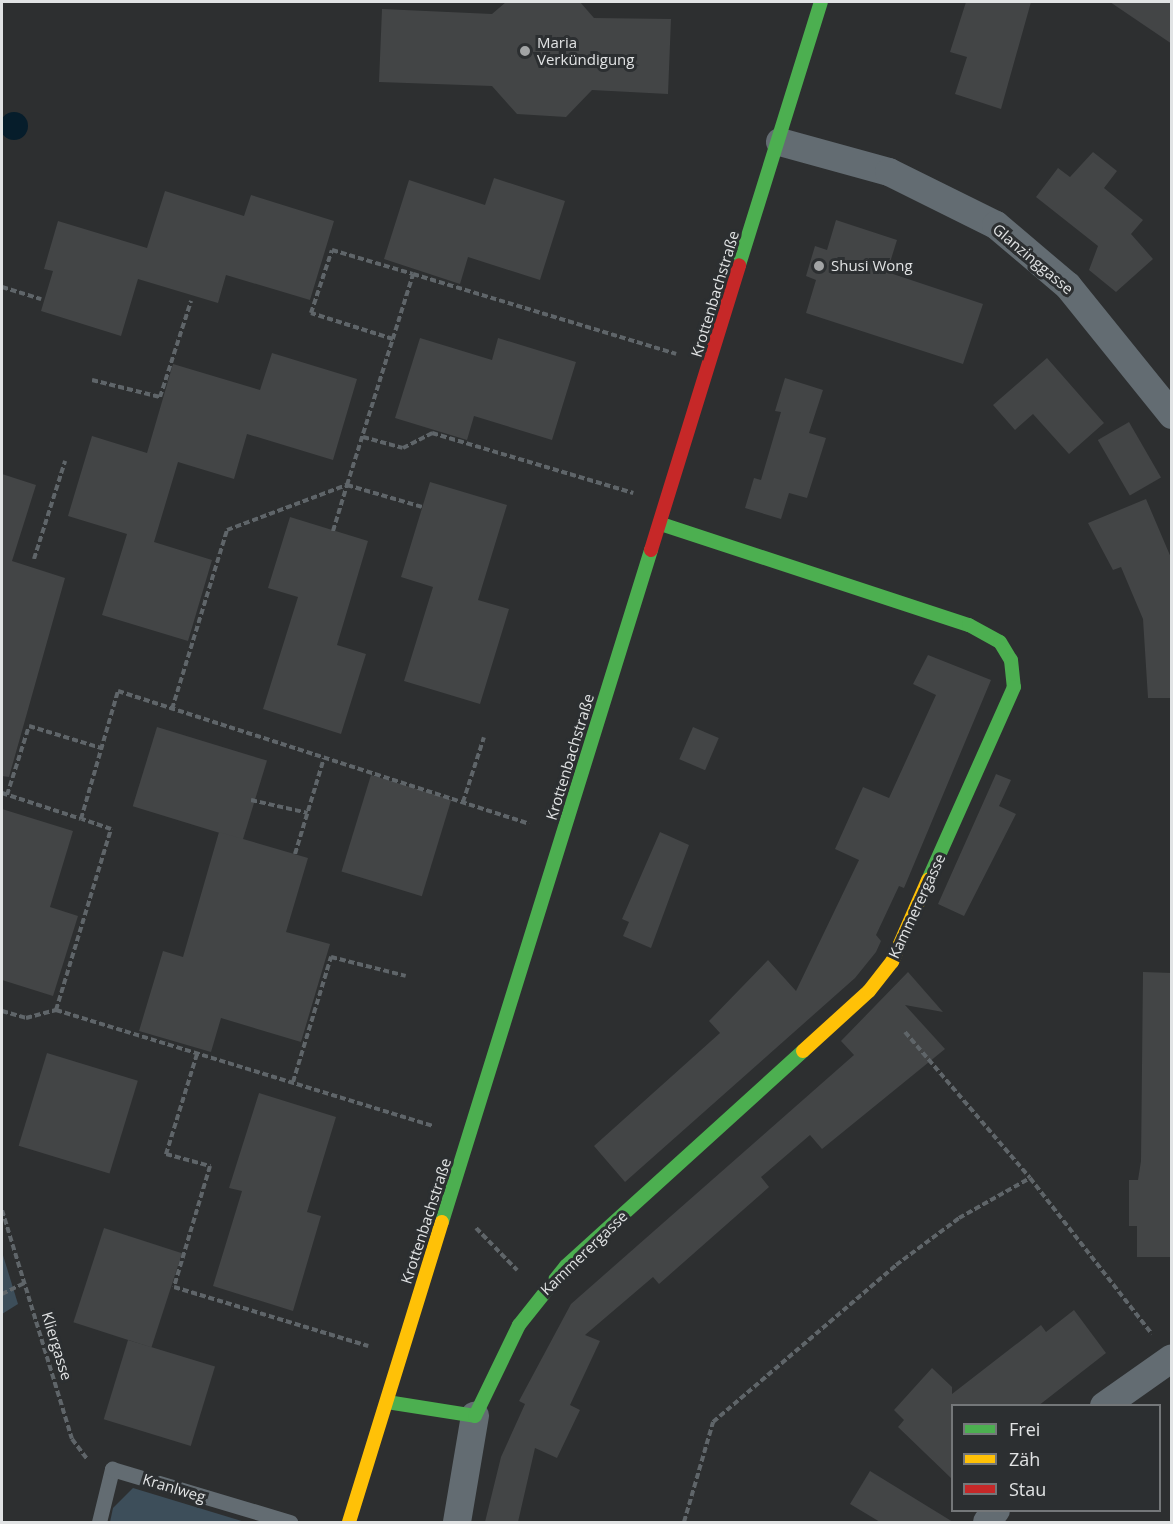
<!DOCTYPE html>
<meta charset="utf-8">
<style>
body{margin:0}
#map{position:relative;width:1173px;height:1524px;overflow:hidden;background:#2d2f30;font-family:"Open Sans",sans-serif}
div>[style]{position:absolute}
.green>*{inset:0;background:#3d4e5a}
.water>*{inset:0;background:#061d2b}
.round{border-radius:50%}
.building>*{inset:0;background:#434546;transform-origin:0 0}
.path>*{height:4px;margin-top:-2px;transform-origin:0;background:repeating-linear-gradient(90deg,#5f6569 0 6px,transparent 0 9px)}
.lane>*{height:15px;margin:-7.5px;padding:0 7.5px;transform-origin:7.5px;border-radius:7.5px;background:#636c72}
.street>*{height:28px;margin:-14px;padding:0 14px;transform-origin:14px;border-radius:14px;background:#636c72}
.fast>*{height:14px;margin:-7px;padding:0 7px;transform-origin:7px;border-radius:7px;background:#4caf50}
.slow>*{height:14px;margin:-7px;padding:0 7px;transform-origin:7px;border-radius:7px;background:#ffc107}
.jam>*{height:14px;margin:-7px;padding:0 7px;transform-origin:7px;border-radius:7px;background:#c62828}
.dots>*{width:16px;height:16px;translate:-50% -50%;box-sizing:border-box;border:3px solid #2c2f31;border-radius:50%}
span{translate:-50% -50%;white-space:nowrap;text-align:center;line-height:1.15;-webkit-text-stroke:6px #2c2f31;paint-order:stroke}
.poi-label{font-size:15px;color:#e1e3e4}
.left{translate:0 -50%;text-align:left}
.street-label{font-size:15px;color:#e1e3e4}
.frame{position:absolute;inset:0;border:3px solid #e1e3e4;pointer-events:none}
.legend{position:absolute;left:951px;top:1404px;width:210px;height:108px;box-sizing:border-box;background:#2c2f31;border:2px solid #747779;margin:0;padding:8px 10px;list-style:none;font-size:18px;color:#e1e3e4}
.legend li{display:flex;align-items:center;gap:12px;height:30px}
.legend b{width:30px;border:2px solid #747779}
</style>
<div id="map">
<div class="green">
<div style="clip-path:polygon(2px 1252px,18px 1304px,2px 1314px)"></div>
<div style="clip-path:polygon(133px 1488px,245px 1522px,110px 1522px,113px 1508px)"></div>
</div>
<div class="water">
<div class="round" style="left:0;top:112px;width:28px;height:28px"></div>
</div>
<div class="building">
<div style="clip-path:polygon(506px 2px,580px 2px,594px 18px,671px 19px,668px 94px,592px 90px,566px 117px,517px 114px,492px 86px,379px 82px,382px 9px,492px 14px)"></div>
<div style="clip-path:polygon(966px 2px,1031px 2px,1001px 109px,955px 94px,967px 57px,950px 52px)"></div>
<div style="clip-path:polygon(1110px 2px,1172px 2px,1172px 44px)"></div>
<div style="clip-path:polygon(1093px 152px,1117px 171px,1104px 188px,1143px 220px,1131px 234px,1153px 259px,1116px 292px,1089px 270px,1098px 246px,1036px 197px,1058px 168px,1070px 177px)"></div>
<div style="clip-path:polygon(494px 178px,565px 201px,540px 280px,468px 257px,460px 284px,384px 259px,409px 180px,485px 205px)"></div>
<div style="clip-path:polygon(165px 191px,244px 216px,251px 195px,334px 221px,310px 300px,226px 275px,218px 303px,138px 279px,121px 336px,41px 311px,53px 271px,44px 269px,58px 221px,147px 248px)"></div>
<div style="clip-path:polygon(836px 220px,897px 240px,887px 272px,983px 304px,963px 364px,806px 313px,816px 280px,806px 276px,815px 246px,827px 250px)"></div>
<div style="clip-path:polygon(420px 338px,492px 360px,498px 338px,576px 362px,552px 440px,474px 416px,467px 440px,395px 418px)"></div>
<div style="clip-path:polygon(272px 353px,357px 379px,333px 460px,247px 434px,234px 479px,178px 462px,154px 542px,212px 560px,188px 641px,102px 615px,127px 534px,68px 516px,92px 436px,147px 453px,173px 364px,260px 390px)"></div>
<div style="clip-path:polygon(1047px 358px,1104px 423px,1069px 454px,1033px 414px,1015px 430px,993px 405px)"></div>
<div style="clip-path:polygon(785px 378px,823px 390px,809px 433px,826px 438px,807px 498px,789px 493px,781px 519px,745px 508px,754px 478px,761px 480px,781px 412px,775px 411px)"></div>
<div style="left:1129px;top:422px;width:64px;height:36px;rotate:60deg"></div>
<div style="clip-path:polygon(2px 474px,36px 485px,12px 561px,65px 578px,9px 777px,2px 776px)"></div>
<div style="clip-path:polygon(430px 482px,507px 505px,478px 600px,509px 609px,480px 704px,404px 681px,433px 587px,401px 577px)"></div>
<div style="clip-path:polygon(1146px 499px,1172px 560px,1172px 698px,1148px 698px,1143px 619px,1121px 567px,1113px 570px,1088px 523px)"></div>
<div style="clip-path:polygon(290px 517px,368px 541px,337px 645px,366px 654px,341px 734px,263px 709px,298px 597px,268px 588px)"></div>
<div style="clip-path:polygon(928px 655px,991px 680px,904px 888px,899px 886px,876px 935px,881px 941px,876px 952px,855px 978px,625px 1182px,594px 1146px,720px 1033px,709px 1021px,768px 960px,796px 991px,859px 860px,835px 849px,863px 787px,889px 798px,936px 695px,913px 684px)"></div>
<div style="left:157px;top:727px;width:115px;height:83px;rotate:17deg"></div>
<div style="left:693px;top:727px;width:28px;height:35px;rotate:23deg"></div>
<div style="clip-path:polygon(996px 774px,1011px 780px,999px 806px,1016px 814px,964px 916px,938px 904px)"></div>
<div style="left:371px;top:775px;width:84px;height:101px;rotate:17deg"></div>
<div style="clip-path:polygon(2px 809px,73px 831px,50px 907px,78px 916px,53px 996px,2px 980px)"></div>
<div style="clip-path:polygon(219px 832px,308px 858px,286px 932px,330px 944px,301px 1042px,221px 1018px,211px 1052px,139px 1031px,163px 951px,183px 957px)"></div>
<div style="clip-path:polygon(660px 832px,689px 845px,651px 948px,623px 936px,629px 922px,622px 919px)"></div>
<div style="clip-path:polygon(908px 972px,943px 1012px,905px 1005px,945px 1049px,822px 1149px,810px 1135px,761px 1177px,769px 1187px,718px 1232px,659px 1284px,653px 1277px,585px 1335px,600px 1341px,570px 1405px,580px 1410px,557px 1458px,535px 1448px,518px 1522px,485px 1522px,501px 1457px,525px 1404px,519px 1401px,571px 1304px,854px 1055px,841px 1041px)"></div>
<div style="clip-path:polygon(1143px 972px,1172px 973px,1172px 1257px,1137px 1257px,1137px 1226px,1129px 1226px,1129px 1180px,1138px 1180px,1141px 1161px)"></div>
<div style="left:47px;top:1053px;width:95px;height:97px;rotate:17deg"></div>
<div style="clip-path:polygon(259px 1093px,336px 1117px,307px 1212px,321px 1216px,293px 1311px,213px 1286px,242px 1191px,229px 1188px)"></div>
<div style="left:104px;top:1228px;width:82px;height:99px;rotate:18deg"></div>
<div style="clip-path:polygon(1074px 1310px,1106px 1353px,1038px 1406px,952px 1406px,952px 1479px,898px 1427px,904px 1420px,894px 1410px,932px 1368px,952px 1387px,952px 1394px,1041px 1325px,1046px 1332px)"></div>
<div style="left:128px;top:1340px;width:91px;height:83px;rotate:17deg"></div>
<div style="clip-path:polygon(870px 1471px,953px 1522px,880px 1522px,850px 1504px)"></div>
</div>
<div class="path">
<div style="left:2px;top:287px;width:41px;rotate:17.1deg"></div>
<div style="left:393px;top:339px;width:86px;rotate:-162.4deg"></div>
<div style="left:311px;top:313px;width:66px;rotate:-71.6deg"></div>
<div style="left:332px;top:250px;width:84px;rotate:16.5deg"></div>
<div style="left:92px;top:380px;width:70px;rotate:14deg"></div>
<div style="left:160px;top:397px;width:101px;rotate:-72.1deg"></div>
<div style="left:363px;top:437px;width:41px;rotate:15.4deg"></div>
<div style="left:403px;top:448px;width:33px;rotate:-27deg"></div>
<div style="left:432px;top:433px;width:210px;rotate:16.6deg"></div>
<div style="left:333px;top:531px;width:48px;rotate:-73.1deg"></div>
<div style="left:347px;top:485px;width:78px;rotate:16.3deg"></div>
<div style="left:34px;top:559px;width:103px;rotate:-72.4deg"></div>
<div style="left:172px;top:709px;width:187px;rotate:-72.9deg"></div>
<div style="left:227px;top:530px;width:128px;rotate:-20.6deg"></div>
<div style="left:347px;top:485px;width:221px;rotate:-72.6deg"></div>
<div style="left:413px;top:274px;width:275px;rotate:16.9deg"></div>
<div style="left:2px;top:793px;width:83px;rotate:18.2deg"></div>
<div style="left:81px;top:819px;width:133px;rotate:-73.9deg"></div>
<div style="left:118px;top:691px;width:432px;rotate:17.9deg"></div>
<div style="left:7px;top:795px;width:72px;rotate:-72.3deg"></div>
<div style="left:29px;top:726px;width:75px;rotate:17deg"></div>
<div style="left:251px;top:800px;width:58px;rotate:12.8deg"></div>
<div style="left:463px;top:802px;width:68px;rotate:-72.1deg"></div>
<div style="left:295px;top:854px;width:100px;rotate:-73.2deg"></div>
<div style="left:56px;top:1010px;width:189px;rotate:-73.1deg"></div>
<div style="left:111px;top:829px;width:31px;rotate:-161deg"></div>
<div style="left:2px;top:1011px;width:25px;rotate:16deg"></div>
<div style="left:26px;top:1018px;width:31px;rotate:-15deg"></div>
<div style="left:56px;top:1010px;width:395px;rotate:17.1deg"></div>
<div style="left:905px;top:1032px;width:192px;rotate:49.4deg"></div>
<div style="left:1030px;top:1178px;width:198px;rotate:52deg"></div>
<div style="left:197px;top:1054px;width:105px;rotate:107.2deg"></div>
<div style="left:166px;top:1154px;width:46px;rotate:15.3deg"></div>
<div style="left:210px;top:1166px;width:126px;rotate:106.6deg"></div>
<div style="left:174px;top:1287px;width:203px;rotate:16.9deg"></div>
<div style="left:293px;top:1082px;width:131px;rotate:-73.1deg"></div>
<div style="left:331px;top:957px;width:77px;rotate:14.2deg"></div>
<div style="left:2px;top:1210px;width:239px;rotate:73deg"></div>
<div style="left:72px;top:1439px;width:26px;rotate:53deg"></div>
<div style="left:476px;top:1228px;width:59px;rotate:45.7deg"></div>
<div style="left:2px;top:1294px;width:25px;rotate:-26deg"></div>
<div style="left:684px;top:1522px;width:104px;rotate:-73.8deg"></div>
<div style="left:713px;top:1422px;width:241px;rotate:-40.6deg"></div>
<div style="left:896px;top:1265px;width:79px;rotate:-36.7deg"></div>
<div style="left:959px;top:1218px;width:81px;rotate:-29.4deg"></div>
</div>
<div class="lane">
<div style="left:99px;top:1522px;width:55px;rotate:-76.2deg"></div>
<div style="left:112px;top:1469px;width:186px;rotate:16.6deg"></div>
</div>
<div class="street">
<div style="left:780px;top:142px;width:113px;rotate:15.4deg"></div>
<div style="left:889px;top:172px;width:119px;rotate:26.4deg"></div>
<div style="left:996px;top:225px;width:94px;rotate:40.3deg"></div>
<div style="left:1068px;top:286px;width:166px;rotate:51.1deg"></div>
<div style="left:1104px;top:1406px;width:83px;rotate:-35.2deg"></div>
<div style="left:457px;top:1522px;width:108px;rotate:-80.4deg"></div>
<div style="left:987px;top:1522px;width:15px;rotate:-53deg"></div>
</div>
<div class="fast">
<div style="left:739px;top:265px;width:275px;rotate:-72.7deg"></div>
<div style="left:661px;top:524px;width:324px;rotate:18.2deg"></div>
<div style="left:969px;top:625px;width:35px;rotate:29deg"></div>
<div style="left:1000px;top:642px;width:21px;rotate:59deg"></div>
<div style="left:1011px;top:660px;width:27px;rotate:84deg"></div>
<div style="left:1014px;top:687px;width:211px;rotate:114deg"></div>
<div style="left:442px;top:1222px;width:704px;rotate:-72.72deg"></div>
<div style="left:387px;top:1402px;width:89px;rotate:9deg"></div>
<div style="left:475px;top:1416px;width:101px;rotate:-64.2deg"></div>
<div style="left:519px;top:1325px;width:75px;rotate:-51.5deg"></div>
<div style="left:566px;top:1266px;width:320px;rotate:-42.2deg"></div>
</div>
<div class="slow">
<div style="left:803px;top:1051px;width:89px;rotate:-42.3deg"></div>
<div style="left:869px;top:991px;width:37px;rotate:-52deg"></div>
<div style="left:892px;top:962px;width:90px;rotate:-66.3deg"></div>
<div style="left:349px;top:1522px;width:314px;rotate:-72.8deg"></div>
</div>
<div class="jam">
<div style="left:651px;top:550px;width:298px;rotate:-72.8deg"></div>
</div>
<div class="dots">
<div style="left:525px;top:51px;background:#a2a4a5"></div>
<div style="left:819px;top:266px;background:#a2a4a5"></div>
</div>
<div class="poi-label">
<span class="left" style="left:537px;top:51px">Maria<br>Verkündigung</span>
<span class="left" style="left:831px;top:266px">Shusi Wong</span>
</div>
<div class="street-label">
<span style="left:1033px;top:259px;rotate:40deg">Glanzinggasse</span>
<span style="left:715px;top:294px;rotate:-73deg">Krottenbachstraße</span>
<span style="left:570px;top:757px;rotate:-73deg">Krottenbachstraße</span>
<span style="left:917px;top:906px;rotate:-65deg">Kammerergasse</span>
<span style="left:426px;top:1221px;rotate:-72deg">Krottenbachstraße</span>
<span style="left:584px;top:1253px;rotate:-44deg">Kammerergasse</span>
<span style="left:57px;top:1346px;rotate:73deg">Kliergasse</span>
<span style="left:174px;top:1488px;rotate:17deg">Kranlweg</span>
</div>
<div class="frame"></div>
<ul class="legend">
<li><b style="height:8px;background:#4caf50"></b>Frei</li>
<li><b style="height:8px;background:#ffc107"></b>Zäh</li>
<li><b style="height:8px;background:#c62828"></b>Stau</li>
</ul>
</div>
